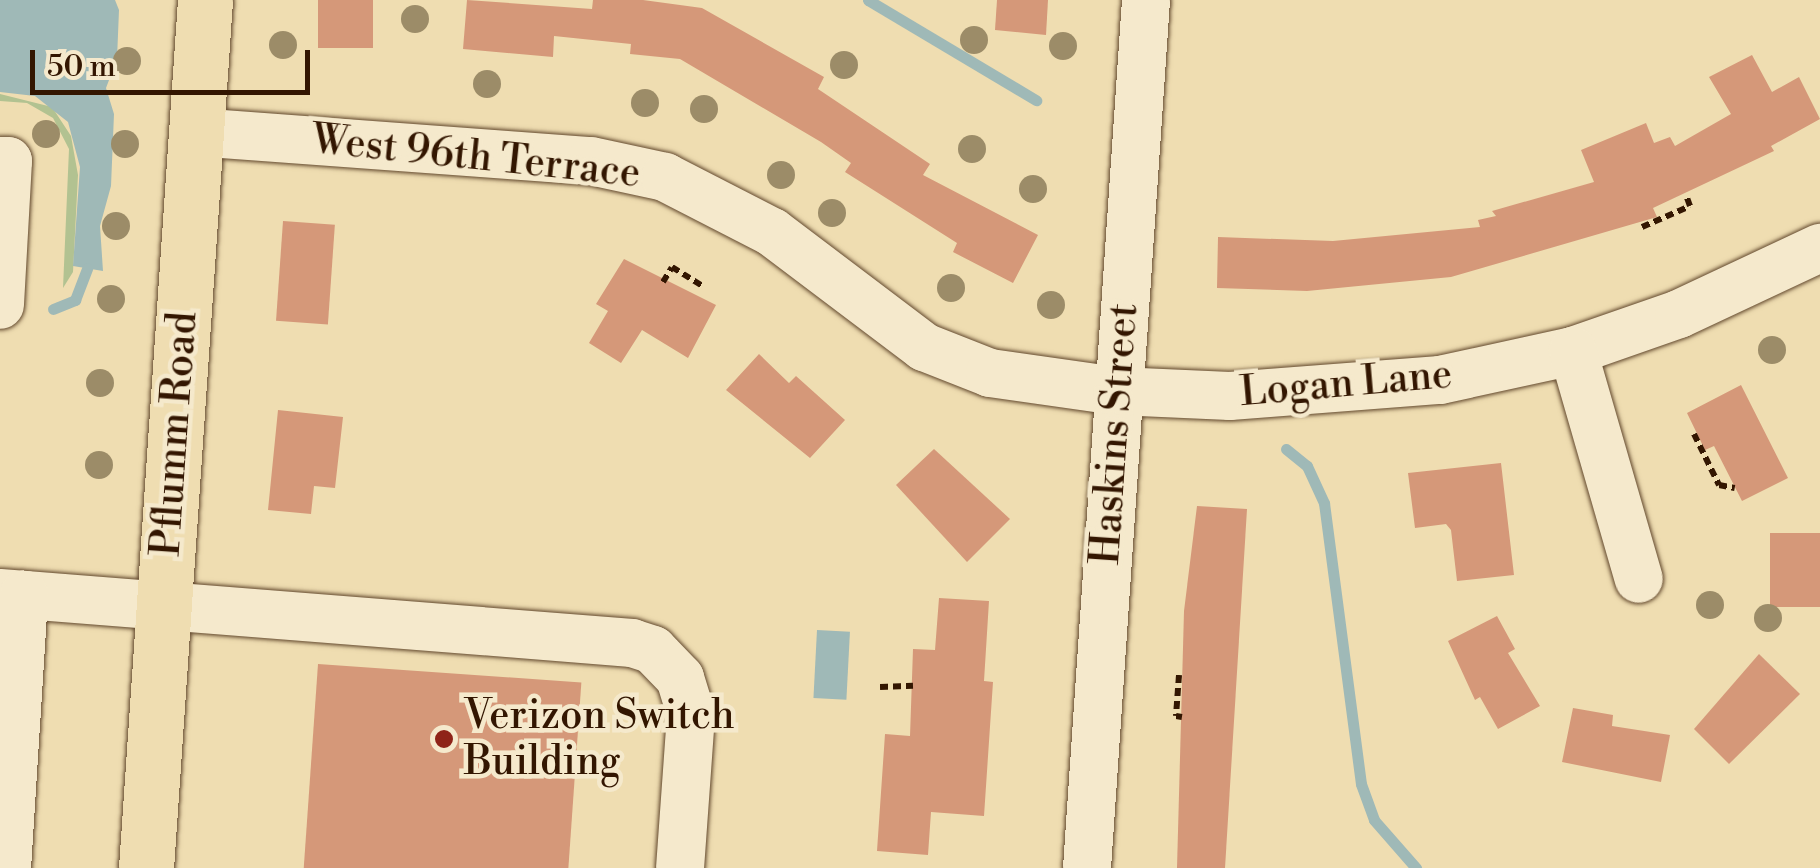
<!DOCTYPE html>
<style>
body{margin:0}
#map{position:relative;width:1820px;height:868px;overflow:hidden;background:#efddb1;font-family:"Libre Bodoni",serif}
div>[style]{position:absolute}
.green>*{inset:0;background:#b2c291}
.water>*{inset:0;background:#9fb9b7;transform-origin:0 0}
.stream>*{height:11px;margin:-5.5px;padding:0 5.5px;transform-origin:5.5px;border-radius:5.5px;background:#9fb9b7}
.building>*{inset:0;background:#d59879;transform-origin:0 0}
.path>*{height:6px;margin-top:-3px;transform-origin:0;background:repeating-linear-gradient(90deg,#331601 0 8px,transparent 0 13px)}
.roads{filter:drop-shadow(0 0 2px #62482d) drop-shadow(0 0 2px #62482d)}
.minor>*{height:48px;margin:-24px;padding:0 24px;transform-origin:24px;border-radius:24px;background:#f5e9cc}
.major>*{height:55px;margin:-27.5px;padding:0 27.5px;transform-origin:27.5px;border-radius:27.5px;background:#efddb1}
.trees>*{width:28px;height:28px;margin:-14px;border-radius:50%;background:#9c8c68}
.dots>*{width:28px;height:28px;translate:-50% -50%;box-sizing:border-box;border:5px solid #f5e9cc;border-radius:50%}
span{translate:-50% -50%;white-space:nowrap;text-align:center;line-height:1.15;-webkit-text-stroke:9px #f5e9cc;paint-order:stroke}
.street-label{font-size:40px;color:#331601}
.poi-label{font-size:40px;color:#331601}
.left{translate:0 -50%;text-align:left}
.scale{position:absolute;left:30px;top:50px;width:280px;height:45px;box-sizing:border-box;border:5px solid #331601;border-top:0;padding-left:12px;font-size:30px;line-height:35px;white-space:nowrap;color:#331601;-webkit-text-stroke:8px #f5e9cc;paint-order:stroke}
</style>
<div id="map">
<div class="green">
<div style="clip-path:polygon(0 94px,52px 107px,71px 136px,78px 175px,73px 272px,63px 288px,69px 149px,53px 118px,27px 103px,0 101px)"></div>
</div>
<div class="water">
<div style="clip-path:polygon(0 0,115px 0,119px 10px,117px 59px,106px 88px,114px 114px,111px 186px,100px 226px,103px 271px,73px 266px,80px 167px,68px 122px,35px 96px,0 92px)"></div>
<div style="left:817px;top:630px;width:33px;height:68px;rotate:3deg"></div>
</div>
<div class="stream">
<div style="left:868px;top:0;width:196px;rotate:30.8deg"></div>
<div style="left:53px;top:309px;width:24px;rotate:-22deg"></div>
<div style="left:75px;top:300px;width:34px;rotate:-69deg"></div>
<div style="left:1286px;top:449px;width:27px;rotate:39deg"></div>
<div style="left:1307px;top:466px;width:41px;rotate:65.3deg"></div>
<div style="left:1324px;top:503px;width:283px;rotate:82.5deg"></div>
<div style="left:1361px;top:784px;width:38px;rotate:70deg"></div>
<div style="left:1374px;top:820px;width:64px;rotate:48.8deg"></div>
</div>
<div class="building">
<div style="left:318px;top:0;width:55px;height:48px"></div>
<div style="clip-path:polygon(467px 0,592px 9px,593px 0,643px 0,702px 8px,824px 77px,818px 89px,930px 164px,923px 175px,1038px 235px,1013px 283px,953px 252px,957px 243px,845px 172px,851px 163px,821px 142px,680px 59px,630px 54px,631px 44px,554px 36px,553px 57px,463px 49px)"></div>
<div style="clip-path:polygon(997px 0,1048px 0,1046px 35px,995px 30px)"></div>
<div style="clip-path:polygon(1752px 55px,1772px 92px,1799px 77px,1820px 119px,1771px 146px,1774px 151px,1653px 208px,1657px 217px,1451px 277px,1307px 291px,1217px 288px,1218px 237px,1333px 241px,1480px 227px,1478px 220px,1496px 216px,1492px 211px,1594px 182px,1581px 150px,1646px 123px,1654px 143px,1670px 137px,1675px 146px,1731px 114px,1709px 77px)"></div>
<div style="left:283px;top:221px;width:52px;height:100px;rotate:4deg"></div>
<div style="clip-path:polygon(624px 259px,716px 305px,688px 358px,642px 330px,621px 363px,589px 343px,608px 311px,596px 304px)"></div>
<div style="clip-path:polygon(759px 354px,789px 383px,796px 376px,845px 420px,810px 458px,726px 390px)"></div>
<div style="clip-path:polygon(1741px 385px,1788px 478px,1742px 501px,1714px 446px,1705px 450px,1687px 413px)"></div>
<div style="clip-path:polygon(278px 410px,343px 417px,335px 488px,314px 486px,311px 514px,268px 510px)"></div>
<div style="clip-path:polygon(934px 449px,1010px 519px,967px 562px,896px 485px)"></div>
<div style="clip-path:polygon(1501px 463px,1514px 575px,1457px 581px,1451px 530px,1446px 524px,1415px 528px,1408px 473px)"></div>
<div style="clip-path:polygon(1197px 506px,1247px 509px,1225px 868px,1177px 868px,1184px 611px)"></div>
<div style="left:1820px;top:533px;width:74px;height:50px;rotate:90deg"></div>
<div style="clip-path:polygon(939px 598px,989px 601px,984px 681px,993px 682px,984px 816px,931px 812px,928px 855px,877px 851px,885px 734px,910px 736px,913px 649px,935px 650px)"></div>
<div style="clip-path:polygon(1497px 616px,1515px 649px,1508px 653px,1540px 706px,1498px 729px,1480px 697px,1475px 700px,1448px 641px)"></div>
<div style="clip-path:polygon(1759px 654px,1800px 694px,1729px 764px,1694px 729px)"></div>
<div style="left:318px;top:664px;width:264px;height:205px;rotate:4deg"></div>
<div style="clip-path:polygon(1573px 708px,1613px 715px,1612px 726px,1670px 735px,1661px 782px,1562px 762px)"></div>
</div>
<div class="path">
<div style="left:1642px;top:227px;width:52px;rotate:-23.6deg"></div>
<div style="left:1690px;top:206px;width:12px;rotate:-110deg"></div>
<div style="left:663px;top:282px;width:17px;rotate:-59deg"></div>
<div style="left:672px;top:267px;width:36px;rotate:32deg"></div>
<div style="left:1694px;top:434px;width:57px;rotate:63.9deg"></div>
<div style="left:1719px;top:485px;width:16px;rotate:11deg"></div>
<div style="left:1179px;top:675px;width:41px;rotate:94.2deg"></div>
<div style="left:1176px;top:716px;width:6px;rotate:9deg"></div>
<div style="left:880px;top:687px;width:33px;rotate:-2deg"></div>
</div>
<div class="roads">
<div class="minor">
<div style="left:195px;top:132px;width:397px;rotate:4.2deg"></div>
<div style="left:591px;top:161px;width:76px;rotate:12.2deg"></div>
<div style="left:665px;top:177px;width:120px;rotate:27.2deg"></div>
<div style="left:772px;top:232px;width:191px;rotate:37.1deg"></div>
<div style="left:924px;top:347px;width:71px;rotate:21.5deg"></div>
<div style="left:990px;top:373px;width:128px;rotate:8.1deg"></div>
<div style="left:1117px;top:391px;width:113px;rotate:2.5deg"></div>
<div style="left:1230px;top:396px;width:211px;rotate:-4.4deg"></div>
<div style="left:1440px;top:380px;width:136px;rotate:-12.3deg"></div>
<div style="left:1573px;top:351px;width:112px;rotate:-19.2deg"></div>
<div style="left:1679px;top:314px;width:156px;rotate:-25.1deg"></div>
<div style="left:0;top:161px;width:8px"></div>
<div style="left:8px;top:161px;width:144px;rotate:93.2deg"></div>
<div style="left:1573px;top:351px;width:237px;rotate:73.9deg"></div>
<div style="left:0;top:593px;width:634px;rotate:4.52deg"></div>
<div style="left:632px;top:643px;width:22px;rotate:18deg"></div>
<div style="left:653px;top:650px;width:39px;rotate:46deg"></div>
<div style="left:680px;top:678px;width:39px;rotate:73deg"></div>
<div style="left:691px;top:715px;width:153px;rotate:94.1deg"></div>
<div style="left:7px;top:868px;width:274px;rotate:-86.4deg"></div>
<div style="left:1087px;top:868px;width:870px;rotate:-86.11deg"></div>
</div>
<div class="major">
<div style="left:146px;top:868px;width:870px;rotate:-86.11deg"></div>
</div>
</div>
<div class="trees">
<div style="left:415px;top:19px"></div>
<div style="left:974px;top:40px"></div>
<div style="left:283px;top:45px"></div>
<div style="left:1063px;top:46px"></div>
<div style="left:127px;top:61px"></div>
<div style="left:844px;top:65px"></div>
<div style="left:487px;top:84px"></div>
<div style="left:645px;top:103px"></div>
<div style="left:704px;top:109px"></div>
<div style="left:46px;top:134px"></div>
<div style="left:125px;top:144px"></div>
<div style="left:972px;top:149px"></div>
<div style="left:781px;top:175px"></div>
<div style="left:1033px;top:189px"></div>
<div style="left:832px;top:213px"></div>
<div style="left:116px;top:226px"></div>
<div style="left:951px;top:288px"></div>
<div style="left:111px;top:299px"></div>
<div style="left:1051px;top:305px"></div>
<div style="left:1772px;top:350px"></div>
<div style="left:100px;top:383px"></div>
<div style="left:99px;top:465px"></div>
<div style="left:1710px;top:605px"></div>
<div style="left:1768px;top:618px"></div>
</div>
<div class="dots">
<div style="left:444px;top:739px;background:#8f2418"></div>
</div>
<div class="street-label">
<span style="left:476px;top:157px;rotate:6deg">West 96th Terrace</span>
<span style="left:1346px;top:384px;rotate:-5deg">Logan Lane</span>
<span style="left:175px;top:434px;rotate:-86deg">Pflumm Road</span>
<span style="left:1115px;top:434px;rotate:-86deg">Haskins Street</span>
</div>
<div class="poi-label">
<span class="left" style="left:464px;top:739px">Verizon Switch<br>Building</span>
</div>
<div class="scale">50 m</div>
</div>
